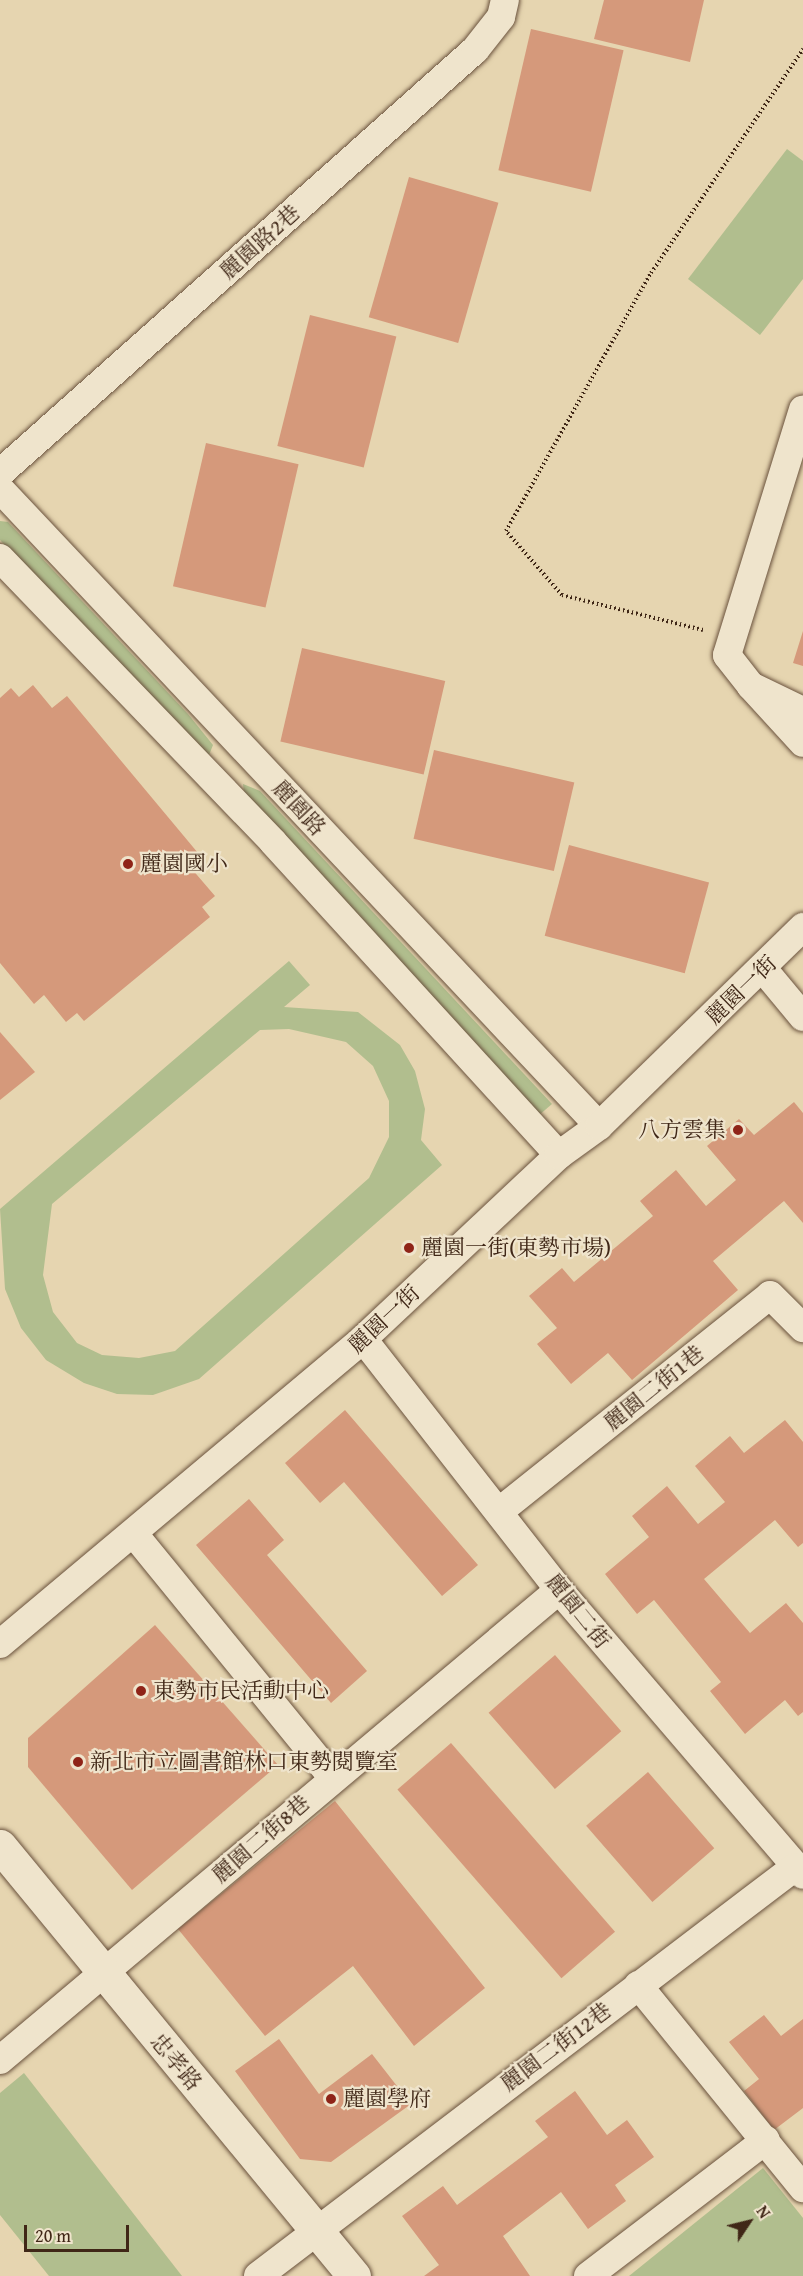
<!DOCTYPE html>
<meta charset="utf-8">
<style>
body{margin:0}
#map{position:relative;width:803px;height:2276px;overflow:hidden;background:#e6d5b0;font-family:"Gentium Book Plus","Noto Serif TC",serif}
div>[style]{position:absolute}
.green>*{inset:0;background:#b1be8e}
.building>*{inset:0;background:#d5997b;transform-origin:0 0}
.path>*{height:4px;margin-top:-2px;transform-origin:0;background:repeating-linear-gradient(90deg,#402717 0 1.5px,transparent 0 4.5px)}
.roads{filter:drop-shadow(0 0 2px #6a523d) drop-shadow(0 0 2px #6a523d)}
.minor>*{height:28px;margin:-14px;padding:0 14px;transform-origin:14px;border-radius:14px;background:#efe4cc}
.tertiary>*{height:33px;margin:-16.5px;padding:0 16.5px;transform-origin:16.5px;border-radius:16.5px;background:#efe4cc}
.dots>*{width:16px;height:16px;translate:-50% -50%;box-sizing:border-box;border:3px solid #efe4cc;border-radius:50%}
span{translate:-50% -50%;white-space:nowrap;text-align:center;line-height:1.15;-webkit-text-stroke:4.5px #efe4cc;paint-order:stroke}
.street-label{font-size:22px;color:#402717}
.poi-label{font-size:22px;color:#402717}
.left{translate:0 -50%;text-align:left}
.right{translate:-100% -50%;text-align:right}
.north{position:absolute;left:719px;top:2192px;width:60px;height:60px;-webkit-text-stroke:4px #efe4cc;paint-order:stroke;rotate:55deg;font-size:16px;font-weight:700;line-height:24px;text-align:center;color:#402717}
.north::after{content:'';display:block;margin:auto;width:21px;height:27px;background:#402717;clip-path:polygon(50% 0,100% 100%,50% 72%,0 100%)}
.scale{position:absolute;left:24px;top:2225px;width:105px;height:27px;box-sizing:border-box;border:3px solid #402717;border-top:0;padding-left:8px;font-size:18px;line-height:21px;white-space:nowrap;color:#402717;-webkit-text-stroke:4px #efe4cc;paint-order:stroke}
</style>
<div id="map">
<div class="green">
<div style="clip-path:polygon(787px 149px,803px 161px,803px 279px,760px 335px,688px 279px)"></div>
<div style="clip-path:polygon(0 521px,8px 522px,188px 714px,213px 745px,209px 755px,197px 750px,0 540px)"></div>
<div style="clip-path:polygon(243px 784px,260px 791px,552px 1104px,538px 1116px,245px 801px)"></div>
<div style="clip-path:polygon(evenodd,289px 961px,310px 985px,284px 1007px,358px 1012px,400px 1045px,415px 1071px,425px 1109px,421px 1140px,442px 1165px,199px 1379px,153px 1395px,117px 1394px,84px 1383px,46px 1360px,21px 1328px,5px 1289px,0 1209px,289px 961px,289px 1029px,346px 1042px,373px 1066px,389px 1101px,389px 1137px,369px 1178px,175px 1351px,139px 1358px,102px 1355px,77px 1343px,53px 1312px,43px 1275px,52px 1204px,260px 1030px,289px 1029px)"></div>
<div style="clip-path:polygon(24px 2073px,182px 2276px,49px 2276px,0 2215px,0 2093px)"></div>
<div style="clip-path:polygon(763px 2168px,803px 2218px,803px 2276px,629px 2276px)"></div>
</div>
<div class="building">
<div style="clip-path:polygon(604px 0,704px 0,690px 62px,594px 39px)"></div>
<div style="left:531px;top:29px;width:95px;height:145px;rotate:13deg"></div>
<div style="left:409px;top:177px;width:93px;height:146px;rotate:16deg"></div>
<div style="left:310px;top:315px;width:89px;height:135px;rotate:14deg"></div>
<div style="left:206px;top:443px;width:95px;height:147px;rotate:13deg"></div>
<div style="clip-path:polygon(803px 631px,803px 666px,793px 663px)"></div>
<div style="left:302px;top:648px;width:147px;height:96px;rotate:13deg"></div>
<div style="clip-path:polygon(33px 685px,52px 708px,67px 696px,203px 859px,191px 868px,215px 896px,202px 907px,210px 917px,84px 1021px,77px 1013px,66px 1022px,44px 995px,34px 1004px,0 963px,0 698px,11px 688px,19px 697px)"></div>
<div style="left:434px;top:750px;width:144px;height:91px;rotate:13deg"></div>
<div style="left:569px;top:845px;width:145px;height:94px;rotate:15deg"></div>
<div style="clip-path:polygon(0 1032px,35px 1072px,0 1100px)"></div>
<div style="clip-path:polygon(794px 1102px,803px 1113px,803px 1223px,784px 1201px,713px 1261px,738px 1290px,632px 1380px,608px 1353px,571px 1384px,537px 1344px,557px 1328px,529px 1296px,562px 1268px,574px 1282px,653px 1216px,640px 1201px,676px 1170px,706px 1206px,736px 1180px,707px 1146px,739px 1119px,754px 1135px)"></div>
<div style="clip-path:polygon(345px 1410px,478px 1565px,442px 1596px,344px 1482px,320px 1503px,285px 1463px)"></div>
<div style="clip-path:polygon(785px 1420px,803px 1442px,803px 1543px,798px 1547px,775px 1520px,704px 1579px,750px 1633px,786px 1603px,803px 1623px,803px 1712px,798px 1716px,785px 1700px,745px 1734px,710px 1691px,721px 1682px,654px 1600px,637px 1614px,605px 1574px,649px 1537px,632px 1516px,667px 1486px,698px 1524px,725px 1502px,695px 1466px,730px 1436px,744px 1453px)"></div>
<div style="clip-path:polygon(249px 1499px,284px 1540px,267px 1555px,367px 1671px,331px 1703px,196px 1545px)"></div>
<div style="clip-path:polygon(155px 1625px,278px 1765px,132px 1890px,28px 1767px,28px 1738px)"></div>
<div style="left:555px;top:1655px;width:101px;height:88px;rotate:49deg"></div>
<div style="left:451px;top:1743px;width:250px;height:71px;rotate:49deg"></div>
<div style="left:648px;top:1772px;width:101px;height:82px;rotate:49deg"></div>
<div style="clip-path:polygon(335px 1801px,485px 1988px,414px 2046px,353px 1966px,265px 2036px,178px 1929px)"></div>
<div style="clip-path:polygon(764px 2015px,781px 2036px,803px 2019px,803px 2108px,774px 2130px,744px 2091px,759px 2079px,729px 2042px)"></div>
<div style="clip-path:polygon(279px 2039px,319px 2094px,372px 2054px,411px 2104px,331px 2162px,300px 2159px,235px 2071px)"></div>
<div style="clip-path:polygon(575px 2091px,607px 2135px,627px 2120px,654px 2157px,615px 2185px,626px 2201px,588px 2229px,561px 2192px,503px 2236px,530px 2276px,424px 2276px,439px 2265px,402px 2216px,443px 2186px,457px 2205px,548px 2137px,535px 2121px)"></div>
</div>
<div class="path">
<div style="left:703px;top:630px;width:145px;rotate:-166.1deg"></div>
<div style="left:562px;top:595px;width:85px;rotate:-131.2deg"></div>
<div style="left:506px;top:531px;width:296px;rotate:-60.7deg"></div>
<div style="left:651px;top:273px;width:271px;rotate:-55.8deg"></div>
</div>
<div class="roads">
<div class="minor">
<div style="left:0;top:473px;width:636px;rotate:-41.69deg"></div>
<div style="left:475px;top:50px;width:42px;rotate:-51.8deg"></div>
<div style="left:501px;top:17px;width:17px;rotate:-77deg"></div>
<div style="left:0;top:489px;width:874px;rotate:46.76deg"></div>
<div style="left:0;top:558px;width:394px;rotate:46.1deg"></div>
<div style="left:273px;top:842px;width:424px;rotate:47.6deg"></div>
<div style="left:751px;top:686px;width:39px;rotate:-128deg"></div>
<div style="left:727px;top:655px;width:257px;rotate:-72.8deg"></div>
<div style="left:803px;top:711px;width:58px;rotate:-154.3deg"></div>
<div style="left:751px;top:686px;width:77px;rotate:47.6deg"></div>
<div style="left:764px;top:970px;width:61px;rotate:50.3deg"></div>
<div style="left:363px;top:1339px;width:318px;rotate:52deg"></div>
<div style="left:559px;top:1590px;width:375px;rotate:49.4deg"></div>
<div style="left:501px;top:1510px;width:344px;rotate:-38.6deg"></div>
<div style="left:770px;top:1295px;width:47px;rotate:45deg"></div>
<div style="left:134px;top:1534px;width:313px;rotate:50.8deg"></div>
<div style="left:0;top:1644px;width:474px;rotate:-40deg"></div>
<div style="left:363px;top:1339px;width:269px;rotate:-43.2deg"></div>
<div style="left:559px;top:1155px;width:49px;rotate:-35.9deg"></div>
<div style="left:599px;top:1126px;width:285px;rotate:-44.3deg"></div>
<div style="left:638px;top:1985px;width:262px;rotate:50.9deg"></div>
<div style="left:0;top:2060px;width:730px;rotate:-40.06deg"></div>
<div style="left:258px;top:2276px;width:675px;rotate:-37.29deg"></div>
<div style="left:588px;top:2276px;width:224px;rotate:-37.4deg"></div>
</div>
<div class="tertiary">
<div style="left:0;top:1846px;width:557px;rotate:50.54deg"></div>
</div>
</div>
<div class="dots">
<div style="left:128px;top:864px;background:#8f2418"></div>
<div style="left:738px;top:1130px;background:#8f2418"></div>
<div style="left:409px;top:1248px;background:#8f2418"></div>
<div style="left:141px;top:1691px;background:#8f2418"></div>
<div style="left:78px;top:1762px;background:#8f2418"></div>
<div style="left:331px;top:2099px;background:#8f2418"></div>
</div>
<div class="street-label">
<span style="left:260px;top:242px;rotate:-42deg">麗園路2巷</span>
<span style="left:299px;top:808px;rotate:47deg">麗園路</span>
<span style="left:741px;top:990px;rotate:-44deg">麗園一街</span>
<span style="left:384px;top:1319px;rotate:-43deg">麗園一街</span>
<span style="left:654px;top:1388px;rotate:-39deg">麗園二街1巷</span>
<span style="left:578px;top:1611px;rotate:51deg">麗園二街</span>
<span style="left:261px;top:1839px;rotate:-41deg">麗園二街8巷</span>
<span style="left:556px;top:2047px;rotate:-37deg">麗園二街12巷</span>
<span style="left:176px;top:2062px;rotate:50deg">忠孝路</span>
</div>
<div class="poi-label">
<span class="left" style="left:140px;top:864px">麗園國小</span>
<span class="right" style="left:726px;top:1130px">八方雲集</span>
<span class="left" style="left:421px;top:1248px">麗園一街(東勢市場)</span>
<span class="left" style="left:153px;top:1691px">東勢市民活動中心</span>
<span class="left" style="left:90px;top:1762px">新北市立圖書館林口東勢閱覽室</span>
<span class="left" style="left:343px;top:2099px">麗園學府</span>
</div>
<div class="north">N</div>
<div class="scale">20 m</div>
</div>
